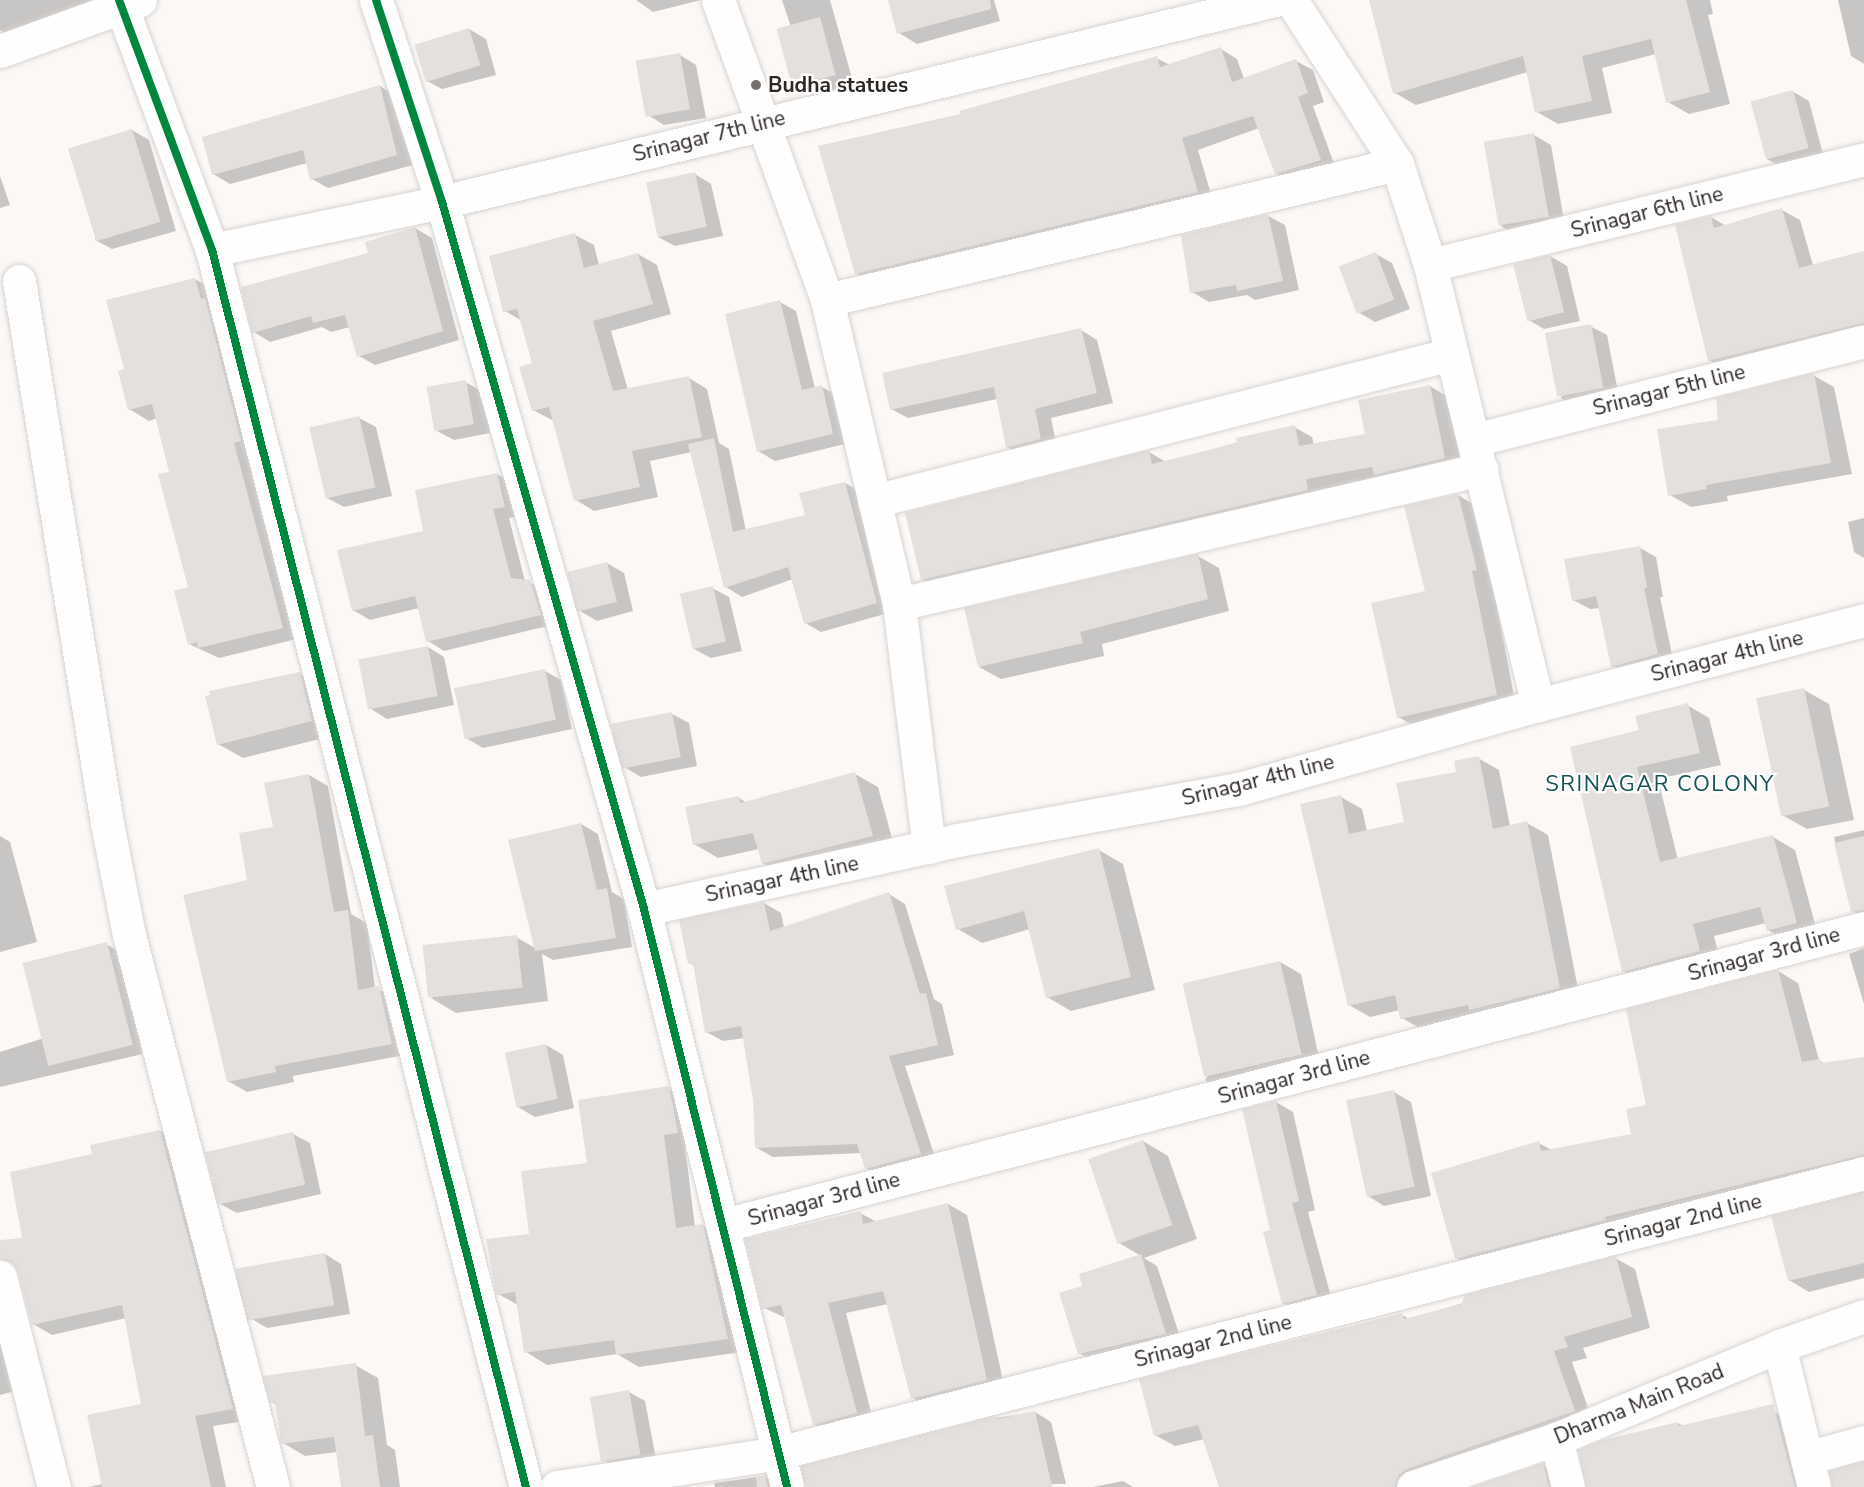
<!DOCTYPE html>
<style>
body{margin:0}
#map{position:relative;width:1864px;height:1487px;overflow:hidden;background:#fbf8f6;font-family:"Nunito Sans",sans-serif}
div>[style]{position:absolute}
.shadow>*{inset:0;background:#0003}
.building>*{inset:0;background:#e4e0de;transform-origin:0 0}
.roads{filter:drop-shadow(0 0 2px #d8d3d0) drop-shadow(0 0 2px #d8d3d0)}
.street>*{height:33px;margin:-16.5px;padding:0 16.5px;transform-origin:16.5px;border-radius:16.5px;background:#fefefe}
.cycleway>*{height:8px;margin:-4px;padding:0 4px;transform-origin:4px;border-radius:4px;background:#00873e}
.dots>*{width:16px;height:16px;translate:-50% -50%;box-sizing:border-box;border:3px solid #fff;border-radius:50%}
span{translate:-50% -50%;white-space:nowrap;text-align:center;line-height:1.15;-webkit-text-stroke:4.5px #fff;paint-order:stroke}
.poi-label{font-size:21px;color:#2e2825;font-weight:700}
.left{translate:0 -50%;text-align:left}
.street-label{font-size:21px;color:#2e2825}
.neighbourhood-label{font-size:22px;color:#165357;letter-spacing:1.5px}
</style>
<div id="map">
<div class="shadow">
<div style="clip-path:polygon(0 0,104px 0,8px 35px,0 30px)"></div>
<div style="clip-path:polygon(636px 0,701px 0,653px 12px)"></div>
<div style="clip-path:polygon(782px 0,830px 0,854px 85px,813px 96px,795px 86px,791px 27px)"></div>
<div style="clip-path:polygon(889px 0,994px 0,1000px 21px,917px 44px,899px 33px)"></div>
<div style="clip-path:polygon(1373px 0,1710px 0,1713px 14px,1708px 15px,1730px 104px,1689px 114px,1668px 102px,1656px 54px,1602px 68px,1612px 113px,1558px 124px,1537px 112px,1528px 72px,1416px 105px,1395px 93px)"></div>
<div style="clip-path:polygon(1838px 0,1864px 0,1864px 64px,1851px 56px)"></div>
<div style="clip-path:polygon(469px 29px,486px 39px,496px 75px,442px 89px,425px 80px)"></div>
<div style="clip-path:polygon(1221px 49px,1237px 59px,1244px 79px,1296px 61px,1313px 70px,1324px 102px,1313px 106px,1336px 169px,1292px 182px,1276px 173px,1259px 128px,1198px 150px,1213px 201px,872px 283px,856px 273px,962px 116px,1156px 58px,1170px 65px)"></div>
<div style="clip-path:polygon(680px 55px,696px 65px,706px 118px,664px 125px,648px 115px)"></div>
<div style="clip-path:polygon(380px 86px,396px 96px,413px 165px,328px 188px,312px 179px,307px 163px,230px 184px,213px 174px)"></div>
<div style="clip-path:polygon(1792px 91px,1809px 101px,1824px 158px,1783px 168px,1767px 159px)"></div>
<div style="clip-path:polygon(132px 130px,149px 140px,176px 231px,112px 249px,95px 240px)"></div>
<div style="clip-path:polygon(1534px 135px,1551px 145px,1565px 226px,1517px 236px,1501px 226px)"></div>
<div style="clip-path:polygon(695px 174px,711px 184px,723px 236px,675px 246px,658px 237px)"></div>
<div style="clip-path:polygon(0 176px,10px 205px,0 208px)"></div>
<div style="clip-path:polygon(1782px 210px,1800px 220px,1813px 265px,1864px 252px,1864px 336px,1727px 371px,1709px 360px,1711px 217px,1726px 226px)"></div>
<div style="clip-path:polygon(1268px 216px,1285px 225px,1299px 290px,1255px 300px,1247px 295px,1209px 302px,1192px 292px)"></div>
<div style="clip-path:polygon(415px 228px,432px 238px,459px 340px,375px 365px,359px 356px,350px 327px,331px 332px,322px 327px,270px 342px,254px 332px)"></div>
<div style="clip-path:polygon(575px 235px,594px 245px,599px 265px,638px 254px,657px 265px,671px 314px,611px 331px,628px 390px,689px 378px,707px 389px,719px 443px,729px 449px,746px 531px,807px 517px,845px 483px,861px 492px,892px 612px,821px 632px,805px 623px,793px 579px,742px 597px,726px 587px,692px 452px,650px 461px,658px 497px,594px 511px,576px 500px,554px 421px,533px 410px,534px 364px,522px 321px,505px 311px)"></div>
<div style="clip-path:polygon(1376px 254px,1392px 263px,1410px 309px,1375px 322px,1358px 312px)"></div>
<div style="clip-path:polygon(1550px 256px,1567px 266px,1580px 321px,1544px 329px,1527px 319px)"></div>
<div style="clip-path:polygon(195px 279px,215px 291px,301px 638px,219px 658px,189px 644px,190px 588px,171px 473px,157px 418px,149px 421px,129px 409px,126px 370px)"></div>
<div style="clip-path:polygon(780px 302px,796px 311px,815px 388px,822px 387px,838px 396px,849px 443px,775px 461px,758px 451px)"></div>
<div style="clip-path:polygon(1590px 326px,1607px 335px,1619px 397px,1577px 408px,1561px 398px)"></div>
<div style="clip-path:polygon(1081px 330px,1097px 340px,1113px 403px,1051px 418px,1057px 448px,1024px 457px,1007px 447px,997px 399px,908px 418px,891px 409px)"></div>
<div style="clip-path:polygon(1813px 375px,1834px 387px,1852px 474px,1727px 496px,1728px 501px,1691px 507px,1670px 495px,1719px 421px)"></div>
<div style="clip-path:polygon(465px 382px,482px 391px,490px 433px,454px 440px,437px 431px)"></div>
<div style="clip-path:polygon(1430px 386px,1448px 397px,1462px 468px,1323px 489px,1326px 500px,940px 589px,922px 579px,1149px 452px,1166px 462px,1294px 427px,1312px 437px,1314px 445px,1367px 435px)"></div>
<div style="clip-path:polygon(359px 418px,376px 427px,392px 496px,344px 507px,327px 498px)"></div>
<div style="clip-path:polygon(497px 474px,514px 484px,521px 516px,509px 518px,525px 581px,547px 591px,556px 624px,444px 651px,428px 641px,419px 608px,370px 620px,353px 610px,425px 532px)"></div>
<div style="clip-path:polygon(1458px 495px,1478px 507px,1516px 706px,1418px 728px,1398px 717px)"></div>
<div style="clip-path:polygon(1864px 518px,1864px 558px,1854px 552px,1848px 522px)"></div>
<div style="clip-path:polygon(1640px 548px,1656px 557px,1663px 597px,1660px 597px,1674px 664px,1629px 675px,1613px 666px,1600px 608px,1590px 609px,1573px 600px)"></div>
<div style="clip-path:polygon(1198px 556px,1219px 568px,1229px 611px,1102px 644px,1104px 656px,1001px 679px,979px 667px)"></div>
<div style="clip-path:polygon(607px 563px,624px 573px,633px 611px,597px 621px,580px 611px)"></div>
<div style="clip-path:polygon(712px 588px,729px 597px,742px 651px,711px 658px,694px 649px)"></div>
<div style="clip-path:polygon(428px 647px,444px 657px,454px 705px,387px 719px,371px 709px)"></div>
<div style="clip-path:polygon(545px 671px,561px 680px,572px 729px,483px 748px,466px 738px)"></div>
<div style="clip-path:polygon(300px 674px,325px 688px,336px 735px,243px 758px,218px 744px)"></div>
<div style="clip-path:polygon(1804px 690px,1829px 704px,1854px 820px,1807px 829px,1782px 815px)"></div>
<div style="clip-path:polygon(1687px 705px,1709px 718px,1721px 765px,1658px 779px,1678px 860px,1773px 837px,1795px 850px,1818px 935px,1790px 943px,1768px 930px,1766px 923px,1714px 936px,1721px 964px,1645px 983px,1623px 971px,1571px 748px,1641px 731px)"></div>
<div style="clip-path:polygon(672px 714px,689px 723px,697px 766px,641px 777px,624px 767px)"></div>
<div style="clip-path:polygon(1478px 758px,1499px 770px,1510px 826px,1527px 823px,1548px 835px,1580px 999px,1423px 1030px,1402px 1018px,1400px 1010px,1370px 1017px,1349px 1005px,1341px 797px,1362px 809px,1367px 831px,1406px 823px,1458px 773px)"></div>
<div style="clip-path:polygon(855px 774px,878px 787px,895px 849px,786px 876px,763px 863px,759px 849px,718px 858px,694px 844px,739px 798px,747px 803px)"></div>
<div style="clip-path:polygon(309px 775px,328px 786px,351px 914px,367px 923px,375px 988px,398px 998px,410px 1054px,293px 1076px,294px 1082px,247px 1092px,228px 1081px,248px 881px,275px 828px)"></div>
<div style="clip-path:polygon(581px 824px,598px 834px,612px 892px,624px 899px,632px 947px,553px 960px,542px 954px,548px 1001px,456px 1013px,431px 998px,516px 937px,535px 948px)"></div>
<div style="clip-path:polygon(1864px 830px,1864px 918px,1853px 911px,1834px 837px)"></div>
<div style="clip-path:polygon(0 836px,10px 842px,37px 942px,0 952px)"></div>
<div style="clip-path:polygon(1099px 850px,1123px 864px,1155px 990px,1071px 1011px,1047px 997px,1030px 929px,982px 943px,958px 929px)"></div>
<div style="clip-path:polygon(889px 894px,905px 904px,934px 999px,942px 1004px,954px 1055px,905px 1066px,937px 1163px,883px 1178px,866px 1168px,862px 1153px,773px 1157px,757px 1148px,755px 1100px,745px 1038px,723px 1041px,706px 1032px,695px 966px,690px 963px,764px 903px,781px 913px,784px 928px)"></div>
<div style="clip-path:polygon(106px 944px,122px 953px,147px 1053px,0 1087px,0 1052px,44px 1038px)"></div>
<div style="clip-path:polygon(1864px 948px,1864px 1004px,1849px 954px)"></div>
<div style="clip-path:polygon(1280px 962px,1301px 974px,1321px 1067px,1227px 1092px,1205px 1080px)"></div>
<div style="clip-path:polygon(1778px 971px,1798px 983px,1819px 1060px,1825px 1064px,1864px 1058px,1864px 1172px,1477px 1270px,1456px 1258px,1538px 1143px,1552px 1150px,1633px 1135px,1648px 1106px)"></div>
<div style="clip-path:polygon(546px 1045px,563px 1055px,574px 1108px,535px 1117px,518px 1107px)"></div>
<div style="clip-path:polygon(668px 1088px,690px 1100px,698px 1145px,685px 1147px,695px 1226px,702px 1225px,724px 1238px,748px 1351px,639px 1367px,617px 1354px,547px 1365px,526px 1352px,518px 1305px,498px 1294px,531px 1235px,589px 1164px)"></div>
<div style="clip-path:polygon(1394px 1092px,1411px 1102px,1431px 1196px,1384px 1206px,1368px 1196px)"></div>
<div style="clip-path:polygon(1276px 1102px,1293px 1112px,1315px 1210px,1308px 1212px,1333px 1304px,1300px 1312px,1283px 1303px,1271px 1231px)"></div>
<div style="clip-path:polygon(160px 1131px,179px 1142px,252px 1420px,213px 1426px,226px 1487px,88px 1487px,103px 1484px,143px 1405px,126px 1318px,52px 1335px,33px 1324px,94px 1156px)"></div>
<div style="clip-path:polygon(293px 1134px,310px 1143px,321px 1194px,237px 1213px,220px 1204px)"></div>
<div style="clip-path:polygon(1143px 1141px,1168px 1156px,1197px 1239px,1144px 1258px,1157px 1266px,1182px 1343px,1096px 1363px,1079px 1353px,1141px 1256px,1119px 1243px)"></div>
<div style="clip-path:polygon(1864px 1192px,1864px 1278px,1809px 1292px,1789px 1280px,1772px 1217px)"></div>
<div style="clip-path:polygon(948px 1204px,967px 1215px,1005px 1390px,931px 1409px,913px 1398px,888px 1304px,846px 1313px,874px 1424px,832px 1434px,814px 1424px,786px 1318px,764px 1308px,860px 1213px,877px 1222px)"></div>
<div style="clip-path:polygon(325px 1254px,341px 1264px,350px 1314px,267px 1328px,250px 1318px)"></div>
<div style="clip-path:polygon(1615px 1258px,1635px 1269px,1650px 1328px,1583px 1348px,1587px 1358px,1572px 1362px,1593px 1422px,1420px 1487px,1221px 1487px,1205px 1439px,1175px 1446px,1155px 1435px,1402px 1315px,1409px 1319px)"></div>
<div style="clip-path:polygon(0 1333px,30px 1387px,0 1395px)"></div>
<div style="clip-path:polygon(355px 1365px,378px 1378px,387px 1445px,395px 1450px,400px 1487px,342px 1487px,337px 1452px,305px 1456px,283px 1443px,277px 1405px,272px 1402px)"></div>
<div style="clip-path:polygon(629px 1392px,645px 1401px,657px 1464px,620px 1470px,603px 1460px)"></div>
<div style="clip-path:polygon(1766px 1407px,1785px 1418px,1806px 1487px,1587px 1487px,1678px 1423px,1683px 1426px)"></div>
<div style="clip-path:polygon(1035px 1412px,1051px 1422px,1066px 1484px,806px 1487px,996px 1418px)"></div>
<div style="clip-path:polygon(1543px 1465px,1562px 1476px,1566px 1487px,1477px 1487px)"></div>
<div style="clip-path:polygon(764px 1476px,782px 1487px,715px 1487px,714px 1483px)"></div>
<div style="clip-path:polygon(1123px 1481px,1133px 1487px,1093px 1487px)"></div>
</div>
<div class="building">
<div style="clip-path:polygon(888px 0,990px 0,991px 9px,897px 34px)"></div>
<div style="clip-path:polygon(1369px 0,1686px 0,1710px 92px,1666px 103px,1651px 39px,1582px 56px,1592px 101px,1535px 113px,1523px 56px,1393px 94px)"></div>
<div style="left:820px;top:17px;width:60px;height:45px;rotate:75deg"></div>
<div style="left:469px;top:28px;width:39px;height:57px;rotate:73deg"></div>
<div style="clip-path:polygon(1221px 47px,1232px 82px,1296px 59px,1308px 93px,1298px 97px,1321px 160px,1275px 174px,1253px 116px,1182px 138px,1198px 192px,855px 274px,818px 146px,960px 114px,959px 111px,1157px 56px,1160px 67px)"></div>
<div style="left:680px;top:53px;width:57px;height:45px;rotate:80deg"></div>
<div style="clip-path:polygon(380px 85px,397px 155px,310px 180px,303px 150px,212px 175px,202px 137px)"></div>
<div style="left:1793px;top:90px;width:60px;height:44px;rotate:75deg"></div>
<div style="left:132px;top:129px;width:97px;height:67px;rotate:73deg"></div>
<div style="left:1534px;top:133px;width:85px;height:51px;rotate:80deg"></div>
<div style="left:695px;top:172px;width:56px;height:50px;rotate:78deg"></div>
<div style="clip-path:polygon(1782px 208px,1799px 268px,1864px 251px,1864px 323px,1708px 361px,1675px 225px,1711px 216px,1714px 228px)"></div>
<div style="clip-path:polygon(1268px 214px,1283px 281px,1237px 291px,1236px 285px,1190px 293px,1181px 235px)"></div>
<div style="clip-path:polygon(415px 227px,443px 331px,357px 357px,345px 315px,313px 323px,311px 316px,252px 333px,241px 287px,368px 253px,365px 242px)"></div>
<div style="clip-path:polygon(575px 233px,584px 268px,638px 253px,653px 304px,593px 321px,613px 391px,689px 376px,702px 437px,632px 451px,640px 487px,574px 501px,549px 407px,532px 411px,519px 367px,532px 363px,517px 309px,503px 312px,489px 256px)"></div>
<div style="left:1376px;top:252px;width:51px;height:40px;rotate:69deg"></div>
<div style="left:1550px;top:255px;width:59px;height:38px;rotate:76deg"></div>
<div style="clip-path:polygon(195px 278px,201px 299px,205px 298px,241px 441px,234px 443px,283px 628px,198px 648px,197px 642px,188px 645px,174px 591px,188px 587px,158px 474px,169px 472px,152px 404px,128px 410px,118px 371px,124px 369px,106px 300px)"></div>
<div style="clip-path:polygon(780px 300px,802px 390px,822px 385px,833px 434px,757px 452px,725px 314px)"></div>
<div style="left:1591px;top:324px;width:65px;height:47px;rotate:79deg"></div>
<div style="clip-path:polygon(1081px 328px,1097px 393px,1035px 409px,1041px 439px,1006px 448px,994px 387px,890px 410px,882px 373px)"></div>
<div style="clip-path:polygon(1814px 373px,1831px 463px,1706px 485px,1707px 489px,1668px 496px,1657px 429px,1718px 420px,1716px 398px)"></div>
<div style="left:466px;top:380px;width:45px;height:40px;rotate:80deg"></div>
<div style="clip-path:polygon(1430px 385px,1445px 458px,1374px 475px,1372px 467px,1306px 479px,1308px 490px,921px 580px,905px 513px,1149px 450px,1152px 464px,1237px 443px,1236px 438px,1295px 425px,1299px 446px,1365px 434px,1358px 400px)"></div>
<div style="left:359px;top:416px;width:73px;height:51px;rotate:77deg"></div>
<div style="clip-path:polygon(714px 438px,733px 532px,805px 515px,799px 493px,845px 482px,877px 603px,804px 624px,788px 567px,724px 588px,688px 444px)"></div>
<div style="clip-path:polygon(497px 473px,505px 507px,493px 509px,511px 578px,530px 580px,541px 615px,426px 642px,415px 596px,352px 611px,337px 550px,423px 531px,415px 490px)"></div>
<div style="clip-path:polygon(1458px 494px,1477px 570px,1472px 571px,1497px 695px,1397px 718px,1371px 603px,1425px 591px,1404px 506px)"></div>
<div style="clip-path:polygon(1640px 546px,1647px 588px,1644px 588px,1658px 654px,1611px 667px,1596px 596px,1572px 601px,1564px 559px)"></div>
<div style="clip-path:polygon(1198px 554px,1208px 599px,1080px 632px,1083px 643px,978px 667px,964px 608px)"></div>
<div style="left:607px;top:562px;width:41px;height:41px;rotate:76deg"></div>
<div style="left:713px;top:586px;width:57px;height:34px;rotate:77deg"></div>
<div style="left:428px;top:646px;width:51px;height:71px;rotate:79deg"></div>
<div style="left:545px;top:669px;width:52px;height:93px;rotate:78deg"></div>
<div style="clip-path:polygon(300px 672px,312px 721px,217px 745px,205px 696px,210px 695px,209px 691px)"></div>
<div style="left:1804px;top:688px;width:121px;height:49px;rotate:78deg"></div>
<div style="clip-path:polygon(1688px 703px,1700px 753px,1637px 767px,1660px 862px,1773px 835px,1797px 923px,1767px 931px,1760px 907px,1693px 924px,1700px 951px,1622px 972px,1570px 747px,1639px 730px,1635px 716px)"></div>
<div style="left:672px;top:712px;width:46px;height:62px;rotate:79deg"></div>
<div style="clip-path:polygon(1479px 756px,1493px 829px,1527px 821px,1560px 988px,1469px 1010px,1468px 1005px,1400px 1019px,1395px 995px,1348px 1006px,1300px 804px,1341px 795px,1349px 834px,1404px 822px,1396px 783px,1456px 772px,1454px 761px)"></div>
<div style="clip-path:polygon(855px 772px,873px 836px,762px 864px,753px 833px,693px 845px,685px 807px,739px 796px,740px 803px)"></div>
<div style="clip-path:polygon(309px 774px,334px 912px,348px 910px,358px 990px,379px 986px,392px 1044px,275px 1066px,276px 1072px,227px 1082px,183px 895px,247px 880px,239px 833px,273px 827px,264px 783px)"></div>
<div style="clip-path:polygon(581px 823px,597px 890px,607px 888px,616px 938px,535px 951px,508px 840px)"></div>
<div style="clip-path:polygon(1864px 836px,1864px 910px,1851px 912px,1834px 843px)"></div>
<div style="clip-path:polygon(1099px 848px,1131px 977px,1046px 998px,1024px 911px,956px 930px,944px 886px)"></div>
<div style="clip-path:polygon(889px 892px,920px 994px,926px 993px,938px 1045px,889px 1056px,921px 1154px,865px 1169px,857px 1144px,755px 1148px,753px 1100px,741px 1026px,705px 1033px,693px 963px,688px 964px,679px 920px,764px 902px,770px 931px)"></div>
<div style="left:517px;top:935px;width:53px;height:95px;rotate:84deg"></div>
<div style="left:107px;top:942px;width:106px;height:87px;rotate:76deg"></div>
<div style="left:1280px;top:961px;width:96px;height:100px;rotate:77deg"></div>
<div style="clip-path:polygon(1778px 970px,1802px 1062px,1820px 1059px,1821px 1063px,1864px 1057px,1864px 1155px,1605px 1217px,1606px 1220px,1455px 1259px,1431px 1173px,1539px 1141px,1541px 1151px,1631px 1134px,1626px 1109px,1646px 1105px,1626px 1009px)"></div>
<div style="left:546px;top:1044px;width:56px;height:42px;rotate:78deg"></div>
<div style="clip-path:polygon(669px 1086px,678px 1133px,664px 1135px,676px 1228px,703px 1224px,728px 1339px,616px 1355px,614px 1340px,524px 1353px,515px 1292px,496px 1295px,486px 1239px,529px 1234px,521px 1171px,587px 1163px,578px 1100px)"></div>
<div style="left:1394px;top:1090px;width:99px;height:49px;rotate:78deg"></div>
<div style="clip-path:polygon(1276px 1101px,1299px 1201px,1292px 1203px,1317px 1295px,1282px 1304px,1263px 1232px,1270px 1230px,1242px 1109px)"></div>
<div style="clip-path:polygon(160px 1130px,233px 1409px,195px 1416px,211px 1487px,102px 1487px,87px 1415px,141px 1404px,122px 1305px,32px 1325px,18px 1272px,13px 1264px,0 1259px,0 1240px,22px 1238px,10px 1172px,92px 1154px,90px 1145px)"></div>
<div style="left:293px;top:1132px;width:54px;height:90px;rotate:77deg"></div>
<div style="left:1143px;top:1140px;width:90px;height:58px;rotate:71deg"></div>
<div style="clip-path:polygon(1864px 1192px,1864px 1263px,1788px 1281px,1771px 1216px)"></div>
<div style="clip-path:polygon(948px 1203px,987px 1380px,911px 1399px,883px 1291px,828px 1303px,857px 1413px,813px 1425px,781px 1305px,762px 1309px,745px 1239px,861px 1211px,863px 1224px)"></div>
<div style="left:325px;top:1253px;width:53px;height:91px;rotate:80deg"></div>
<div style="clip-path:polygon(1141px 1254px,1166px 1334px,1078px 1354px,1059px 1293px,1082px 1286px,1079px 1274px)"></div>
<div style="clip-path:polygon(1616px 1256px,1632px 1317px,1564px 1337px,1568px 1347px,1554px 1351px,1575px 1411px,1407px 1469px,1399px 1475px,1395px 1487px,1219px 1487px,1198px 1425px,1154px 1436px,1139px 1379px,1402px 1313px,1404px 1319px,1461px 1304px,1465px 1295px)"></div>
<div style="clip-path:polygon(356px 1363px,365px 1436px,373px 1435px,380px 1487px,341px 1487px,334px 1437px,281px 1444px,275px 1402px,270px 1403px,263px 1376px)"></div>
<div style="left:629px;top:1390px;width:66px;height:40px;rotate:80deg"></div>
<div style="clip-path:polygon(1773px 1404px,1795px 1487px,1586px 1487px,1578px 1450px,1603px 1440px,1678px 1422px,1679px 1426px)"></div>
<div style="clip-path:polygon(1035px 1411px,1052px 1487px,805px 1487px,801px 1466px,996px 1416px,997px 1419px)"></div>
<div style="clip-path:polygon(1864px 1461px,1864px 1487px,1832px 1487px,1829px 1471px)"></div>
<div style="clip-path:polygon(1543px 1463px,1549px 1487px,1472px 1487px)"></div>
<div style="clip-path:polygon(765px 1475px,768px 1487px,757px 1487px,756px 1477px)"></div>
</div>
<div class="roads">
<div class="street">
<div style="left:119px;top:0;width:267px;rotate:69.6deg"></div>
<div style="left:212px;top:250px;width:1276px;rotate:75.76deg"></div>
<div style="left:376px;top:0;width:213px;rotate:71.9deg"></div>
<div style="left:442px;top:202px;width:735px;rotate:74.05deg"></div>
<div style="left:644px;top:909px;width:595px;rotate:76.1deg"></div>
<div style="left:718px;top:0;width:319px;rotate:70deg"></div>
<div style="left:827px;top:300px;width:312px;rotate:76.7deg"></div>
<div style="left:899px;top:604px;width:245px;rotate:83deg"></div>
<div style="left:1291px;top:0;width:195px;rotate:57.1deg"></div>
<div style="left:1397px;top:164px;width:106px;rotate:71.9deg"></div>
<div style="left:1430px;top:265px;width:453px;rotate:76.2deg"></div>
<div style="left:0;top:51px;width:149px;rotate:-20deg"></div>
<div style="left:212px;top:250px;width:235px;rotate:-11.8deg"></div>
<div style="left:442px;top:202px;width:857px;rotate:-13.63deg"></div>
<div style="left:1430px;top:265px;width:447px;rotate:-13.7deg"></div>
<div style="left:19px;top:281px;width:549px;rotate:80.78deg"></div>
<div style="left:107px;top:823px;width:114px;rotate:78.9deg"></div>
<div style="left:129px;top:935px;width:570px;rotate:75.38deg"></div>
<div style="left:827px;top:300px;width:586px;rotate:-13.42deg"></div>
<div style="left:1474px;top:440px;width:402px;rotate:-14.2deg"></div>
<div style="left:874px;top:501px;width:596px;rotate:-14.27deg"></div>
<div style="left:899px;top:604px;width:598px;rotate:-13.04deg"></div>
<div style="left:644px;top:909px;width:321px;rotate:-12.4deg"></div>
<div style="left:957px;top:840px;width:287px;rotate:-10.3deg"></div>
<div style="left:1239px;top:789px;width:311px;rotate:-15.7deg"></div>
<div style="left:1538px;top:705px;width:337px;rotate:-14.6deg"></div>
<div style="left:724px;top:1225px;width:1178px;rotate:-14.6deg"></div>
<div style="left:0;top:1277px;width:217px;rotate:75.6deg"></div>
<div style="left:1779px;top:1346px;width:145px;rotate:76.1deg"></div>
<div style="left:1556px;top:1439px;width:49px;rotate:76deg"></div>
<div style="left:1807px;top:1458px;width:59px;rotate:-15.7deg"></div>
<div style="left:557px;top:1487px;width:224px;rotate:-8.7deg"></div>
<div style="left:778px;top:1453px;width:1122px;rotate:-14.46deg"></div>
<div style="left:1413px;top:1487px;width:151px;rotate:-18.6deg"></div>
<div style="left:1556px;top:1439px;width:242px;rotate:-22.6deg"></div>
<div style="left:1779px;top:1346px;width:90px;rotate:-19.4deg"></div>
</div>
</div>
<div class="cycleway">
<div style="left:119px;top:0;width:267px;rotate:69.6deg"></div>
<div style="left:212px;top:250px;width:1276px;rotate:75.76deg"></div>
<div style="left:376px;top:0;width:213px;rotate:71.9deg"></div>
<div style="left:442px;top:202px;width:735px;rotate:74.05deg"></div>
<div style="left:644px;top:909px;width:595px;rotate:76.1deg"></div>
</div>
<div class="dots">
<div style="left:756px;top:85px;background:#76716e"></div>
</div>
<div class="poi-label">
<span class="left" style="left:768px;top:85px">Budha statues</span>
</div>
<div class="street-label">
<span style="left:709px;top:136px;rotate:-14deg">Srinagar 7th line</span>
<span style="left:1647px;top:212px;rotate:-14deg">Srinagar 6th line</span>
<span style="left:1669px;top:390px;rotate:-14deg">Srinagar 5th line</span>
<span style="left:1727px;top:656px;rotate:-14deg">Srinagar 4th line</span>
<span style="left:1258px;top:780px;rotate:-14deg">Srinagar 4th line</span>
<span style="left:782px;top:879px;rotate:-12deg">Srinagar 4th line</span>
<span style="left:1764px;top:954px;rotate:-15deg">Srinagar 3rd line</span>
<span style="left:1294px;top:1077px;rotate:-15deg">Srinagar 3rd line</span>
<span style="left:824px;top:1199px;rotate:-15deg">Srinagar 3rd line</span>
<span style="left:1683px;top:1220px;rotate:-14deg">Srinagar 2nd line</span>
<span style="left:1213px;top:1341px;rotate:-14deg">Srinagar 2nd line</span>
<span style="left:1639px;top:1404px;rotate:-22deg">Dharma Main Road</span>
</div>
<div class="neighbourhood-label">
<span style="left:1660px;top:785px">SRINAGAR COLONY</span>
</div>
</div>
